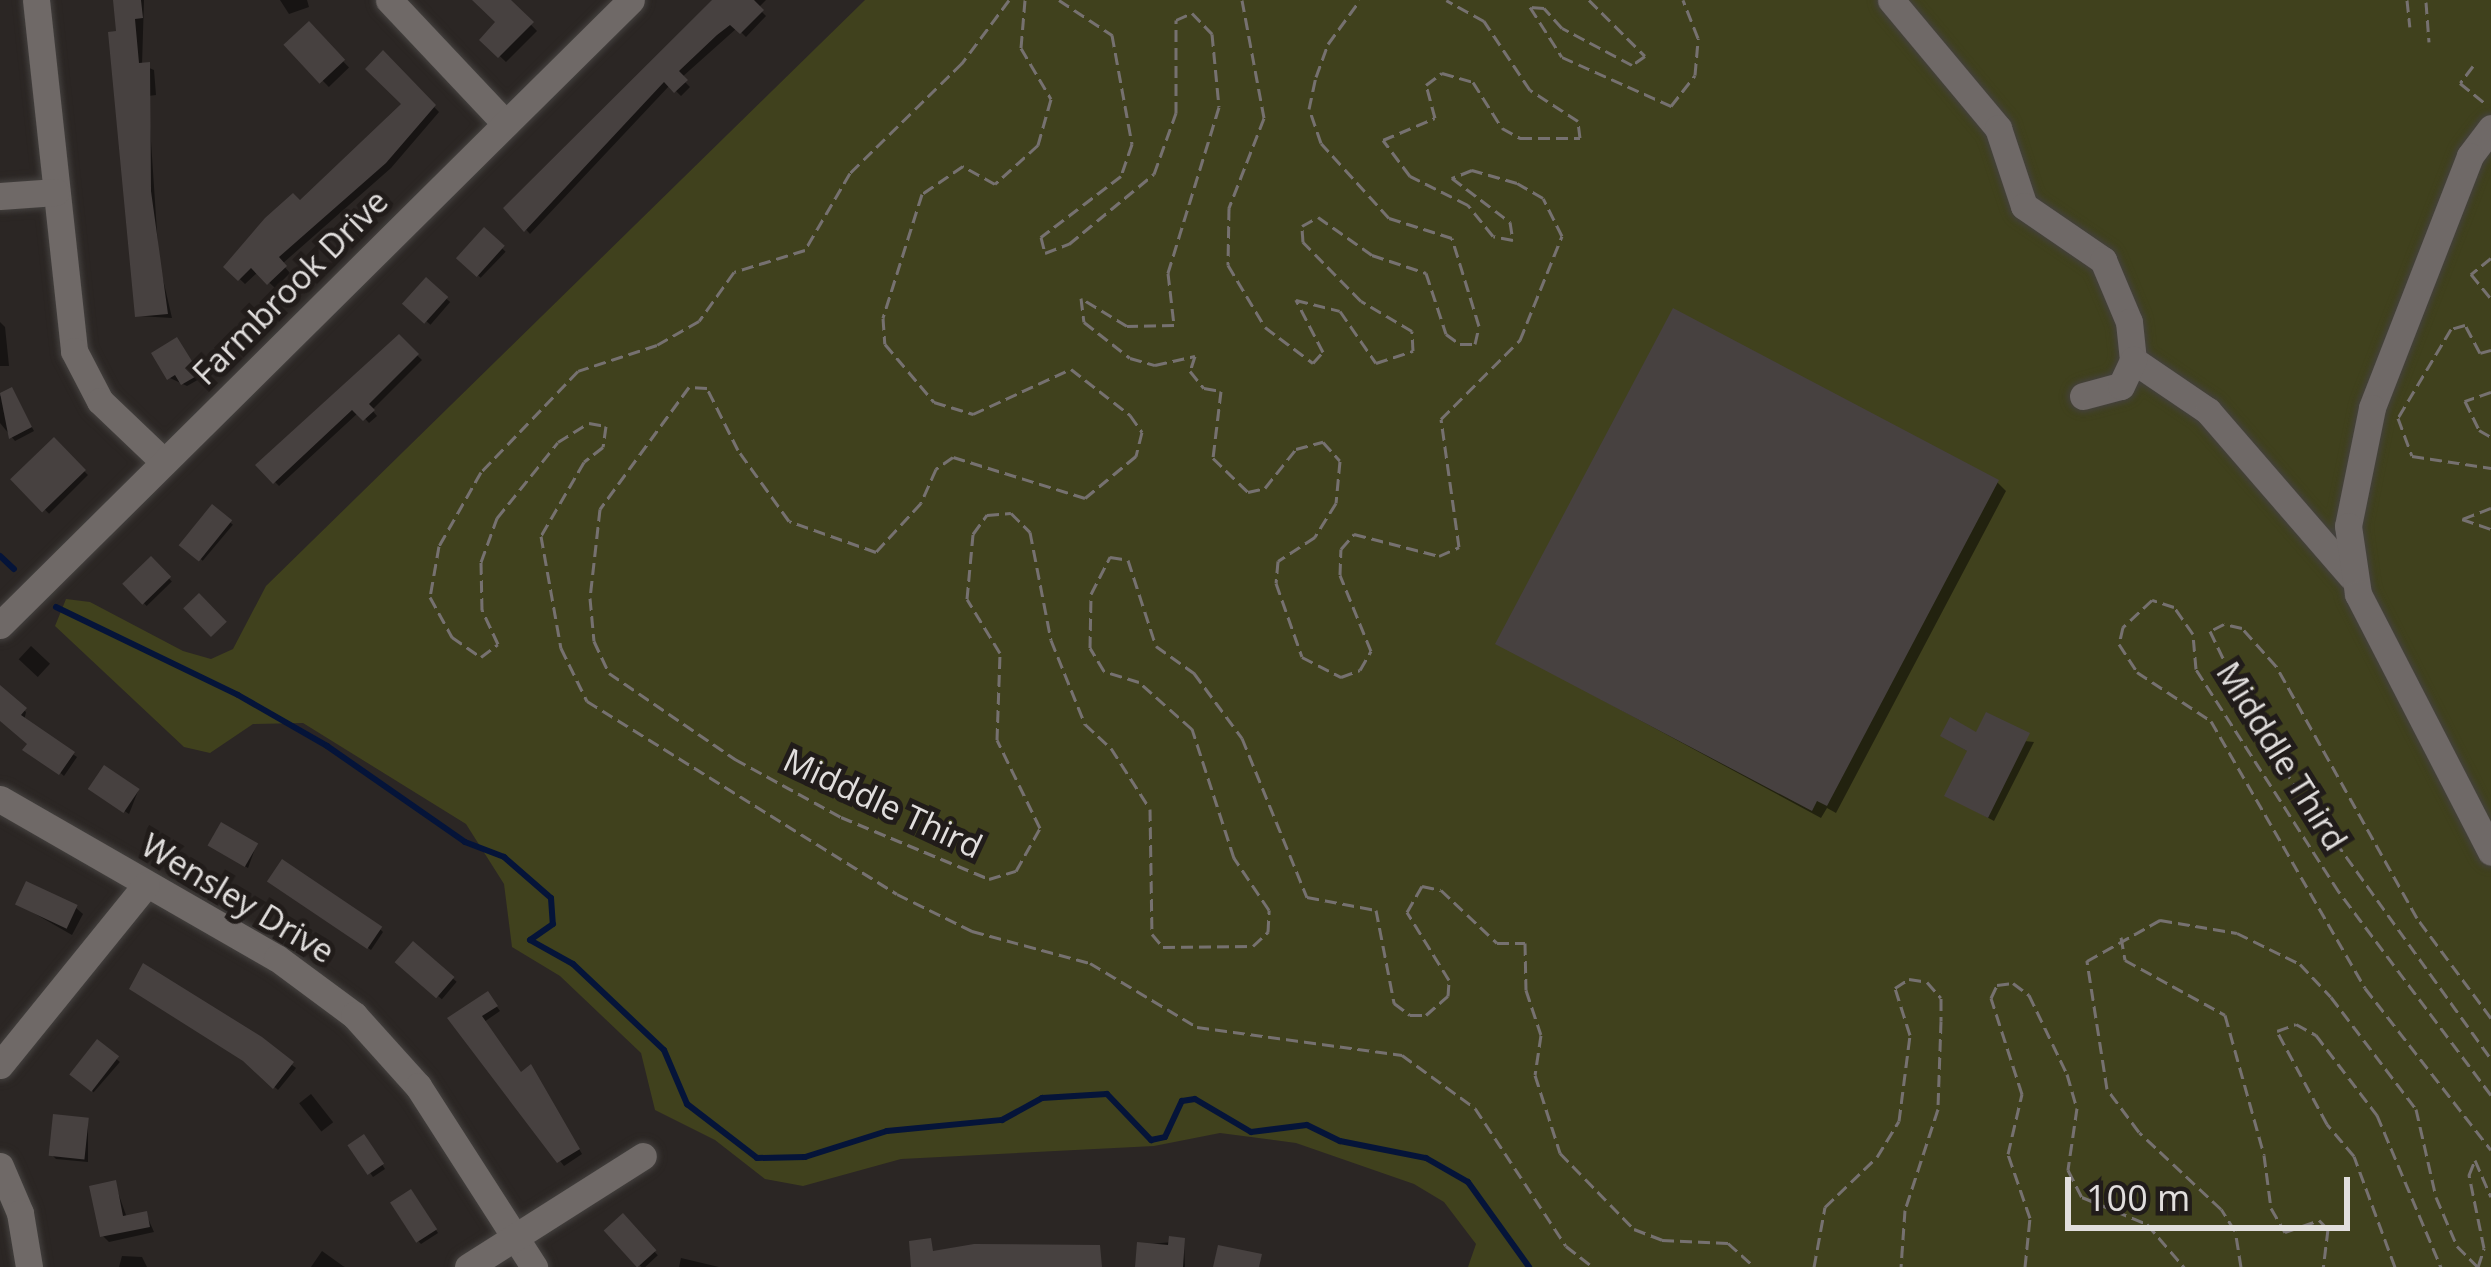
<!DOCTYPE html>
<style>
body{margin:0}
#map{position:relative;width:2491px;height:1267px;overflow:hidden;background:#2b2624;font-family:"Open Sans",sans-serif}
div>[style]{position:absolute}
.green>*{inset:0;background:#40411d}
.shadow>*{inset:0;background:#0007;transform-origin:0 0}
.stream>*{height:6px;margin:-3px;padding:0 3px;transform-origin:3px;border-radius:3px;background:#051439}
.building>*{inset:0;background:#474140;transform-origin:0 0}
.path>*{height:3px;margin-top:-1.5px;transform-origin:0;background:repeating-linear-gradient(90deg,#767170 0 12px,transparent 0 18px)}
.roads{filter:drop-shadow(0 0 3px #44413f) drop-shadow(0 0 3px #44413f)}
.minor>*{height:27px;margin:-13.5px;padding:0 13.5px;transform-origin:13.5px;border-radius:13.5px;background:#6f6967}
span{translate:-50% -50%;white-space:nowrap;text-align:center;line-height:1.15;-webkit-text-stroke:10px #211c1a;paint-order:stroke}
.street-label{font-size:33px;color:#e1dedd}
.scale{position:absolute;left:2065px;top:1177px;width:285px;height:54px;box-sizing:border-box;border:6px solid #e1dedd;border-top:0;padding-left:15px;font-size:36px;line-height:42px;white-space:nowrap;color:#e1dedd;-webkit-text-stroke:9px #211c1a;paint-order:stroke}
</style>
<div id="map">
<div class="green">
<div style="clip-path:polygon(865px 0,2491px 0,2491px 1267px,1468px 1267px,1476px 1244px,1444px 1202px,1414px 1184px,1296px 1143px,1220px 1133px,1154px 1146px,901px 1159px,803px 1186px,765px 1179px,715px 1140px,655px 1110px,641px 1053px,560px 976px,512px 947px,504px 884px,466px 824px,303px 723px,253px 724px,210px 753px,184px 747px,55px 626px,66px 599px,90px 602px,183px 651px,211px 659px,233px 649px,266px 586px)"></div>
</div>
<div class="shadow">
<div style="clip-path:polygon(116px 0,144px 0,142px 65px,154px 70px,156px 95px,148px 96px,159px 262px,172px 318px,138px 316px)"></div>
<div style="clip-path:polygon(280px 0,307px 0,309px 7px,289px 14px)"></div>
<div style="clip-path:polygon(480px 0,507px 0,537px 31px,506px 62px,483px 40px,500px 23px)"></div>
<div style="clip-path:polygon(717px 0,766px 0,758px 8px,766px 16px,746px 37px,737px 28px,681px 78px,690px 87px,681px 96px,670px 85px,530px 234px,507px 208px)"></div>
<div style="left:308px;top:25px;width:59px;height:28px;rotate:46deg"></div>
<div style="clip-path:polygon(383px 55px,439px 112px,391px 168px,282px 264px,290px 273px,275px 288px,258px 272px,245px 284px,227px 267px,406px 104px)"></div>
<div style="left:484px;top:231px;width:30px;height:36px;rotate:44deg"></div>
<div style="left:426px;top:281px;width:32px;height:30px;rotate:41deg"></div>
<div style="clip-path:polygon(0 322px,5px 327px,9px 366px,0 366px)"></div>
<div style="clip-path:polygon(399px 338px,422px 360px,372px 410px,377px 416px,369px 423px,359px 412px,279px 486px,259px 466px)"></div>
<div style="clip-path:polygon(180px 344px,201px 378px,187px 386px,170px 378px)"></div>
<div style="clip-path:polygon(11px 391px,34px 431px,15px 441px,0 423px,0 396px)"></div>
<div style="left:54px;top:441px;width:48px;height:55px;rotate:45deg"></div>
<div style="clip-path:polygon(1997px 482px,2006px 491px,1836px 813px,1827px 808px,1821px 818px,1499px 644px)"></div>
<div style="left:213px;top:508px;width:26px;height:47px;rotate:40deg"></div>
<div style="left:151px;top:560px;width:30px;height:35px;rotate:46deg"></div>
<div style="left:31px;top:646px;width:26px;height:18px;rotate:43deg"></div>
<div style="clip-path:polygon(0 688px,26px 712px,24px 721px,77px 757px,64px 776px,0 719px)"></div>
<div style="clip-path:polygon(1977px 736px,2034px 742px,1994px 821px,1948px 796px,1969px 752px,1950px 741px)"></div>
<div style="clip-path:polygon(138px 791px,129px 814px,96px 792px)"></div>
<div style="clip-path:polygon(256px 846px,248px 868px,214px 848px)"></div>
<div style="clip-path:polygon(276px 886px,380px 929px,383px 932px,371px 950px)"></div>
<div style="clip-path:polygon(18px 904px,76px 908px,83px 914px,72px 935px)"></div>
<div style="left:413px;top:945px;width:57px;height:23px;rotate:40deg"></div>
<div style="clip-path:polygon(145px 968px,292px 1065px,296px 1068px,278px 1090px)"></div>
<div style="clip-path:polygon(492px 1000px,500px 1011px,484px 1022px,521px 1075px,535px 1073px,582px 1154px,564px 1166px,451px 1019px)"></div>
<div style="left:98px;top:1043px;width:29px;height:40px;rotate:41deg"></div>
<div style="left:311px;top:1094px;width:36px;height:15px;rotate:52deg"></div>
<div style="clip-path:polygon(88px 1120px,88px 1162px,56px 1159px,52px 1155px)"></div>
<div style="clip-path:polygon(367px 1141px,385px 1169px,373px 1177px,351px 1145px)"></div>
<div style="clip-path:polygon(115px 1184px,127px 1218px,146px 1214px,154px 1232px,109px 1242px,102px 1235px)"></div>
<div style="clip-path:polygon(414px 1196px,438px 1233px,421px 1244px,418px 1241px)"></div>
<div style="left:623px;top:1218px;width:51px;height:20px;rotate:47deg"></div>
<div style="clip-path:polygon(1184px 1241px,1185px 1267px,1138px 1267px,1139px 1245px)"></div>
<div style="clip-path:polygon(322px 1251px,343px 1266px,345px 1267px,311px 1267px)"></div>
<div style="clip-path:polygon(122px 1256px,142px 1257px,147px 1267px,119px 1267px)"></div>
<div style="clip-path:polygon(681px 1258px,719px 1267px,679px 1267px)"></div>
</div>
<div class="stream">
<div style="left:0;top:556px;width:19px;rotate:43deg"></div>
<div style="left:56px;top:607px;width:202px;rotate:25.8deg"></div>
<div style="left:238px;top:695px;width:103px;rotate:29.8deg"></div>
<div style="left:327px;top:746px;width:168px;rotate:34.8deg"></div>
<div style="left:465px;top:842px;width:42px;rotate:21deg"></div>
<div style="left:504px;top:857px;width:62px;rotate:41.1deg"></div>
<div style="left:551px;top:898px;width:26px;rotate:86deg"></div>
<div style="left:553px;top:924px;width:28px;rotate:145deg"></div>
<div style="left:530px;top:940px;width:49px;rotate:29.2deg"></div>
<div style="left:573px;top:964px;width:125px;rotate:43.4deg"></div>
<div style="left:664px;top:1050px;width:59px;rotate:66.9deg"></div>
<div style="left:687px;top:1104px;width:88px;rotate:37.6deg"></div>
<div style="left:757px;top:1158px;width:48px;rotate:-1.2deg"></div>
<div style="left:805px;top:1157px;width:86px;rotate:-17.6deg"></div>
<div style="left:887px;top:1131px;width:116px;rotate:-5.5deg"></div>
<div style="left:1002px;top:1120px;width:46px;rotate:-28.8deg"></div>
<div style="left:1042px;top:1098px;width:65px;rotate:-3.5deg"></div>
<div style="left:1107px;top:1094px;width:64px;rotate:46.3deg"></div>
<div style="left:1151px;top:1140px;width:14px;rotate:-12deg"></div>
<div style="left:1165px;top:1137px;width:40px;rotate:-65deg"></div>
<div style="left:1182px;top:1101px;width:13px;rotate:-9deg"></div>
<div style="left:1195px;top:1099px;width:65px;rotate:30.5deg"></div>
<div style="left:1251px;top:1132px;width:56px;rotate:-7.1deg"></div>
<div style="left:1307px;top:1125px;width:37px;rotate:26deg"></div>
<div style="left:1340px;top:1141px;width:88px;rotate:11.2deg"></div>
<div style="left:1426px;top:1158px;width:48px;rotate:29.7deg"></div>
<div style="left:1468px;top:1182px;width:105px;rotate:54.3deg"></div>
</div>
<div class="building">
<div style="clip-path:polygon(113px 0,141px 0,143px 18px,135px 19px,139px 63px,150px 62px,151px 191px,168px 314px,135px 317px,108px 32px,116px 31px)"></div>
<div style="clip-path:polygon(472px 0,511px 0,534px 22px,498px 58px,479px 40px,495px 22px)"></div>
<div style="clip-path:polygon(712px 0,754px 0,764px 10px,740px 34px,730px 25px,717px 35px,679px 71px,688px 80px,674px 93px,664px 82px,524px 232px,503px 208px)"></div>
<div style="left:309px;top:21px;width:53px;height:35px;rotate:47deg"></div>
<div style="clip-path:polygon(383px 50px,436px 105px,386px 163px,279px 257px,287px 266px,267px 285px,251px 268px,238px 281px,223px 267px,265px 218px,293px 193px,300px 200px,401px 104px,365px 69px)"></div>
<div style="left:484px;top:227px;width:28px;height:42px;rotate:42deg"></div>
<div style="left:426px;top:277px;width:30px;height:36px;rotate:42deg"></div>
<div style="clip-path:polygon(1673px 308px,1999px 480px,1827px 806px,1817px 801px,1812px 811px,1495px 644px)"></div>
<div style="clip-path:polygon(399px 334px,419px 354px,369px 404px,375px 410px,363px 421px,352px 410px,273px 484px,255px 465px)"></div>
<div style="clip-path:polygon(177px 337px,200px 374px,181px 385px,175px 375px,167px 380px,151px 353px)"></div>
<div style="clip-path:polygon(12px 387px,32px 427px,9px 439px,0 393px)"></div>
<div style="left:54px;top:437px;width:46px;height:61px;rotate:46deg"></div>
<div style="left:212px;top:504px;width:26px;height:53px;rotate:39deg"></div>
<div style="left:151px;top:556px;width:29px;height:40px;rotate:46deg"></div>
<div style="left:199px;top:593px;width:40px;height:22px;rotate:46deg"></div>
<div style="clip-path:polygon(0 685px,27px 708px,21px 715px,75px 752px,59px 775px,22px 750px,27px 744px,0 721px)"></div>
<div style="clip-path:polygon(1986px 712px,2030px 733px,1988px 818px,1944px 796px,1967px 751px,1940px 736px,1950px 717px,1976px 732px)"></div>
<div style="left:104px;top:765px;width:43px;height:29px;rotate:34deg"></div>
<div style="left:221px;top:822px;width:43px;height:27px;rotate:30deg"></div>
<div style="left:282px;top:859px;width:121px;height:27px;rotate:34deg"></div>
<div style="left:26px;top:881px;width:57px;height:26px;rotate:25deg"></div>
<div style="left:413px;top:941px;width:55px;height:28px;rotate:41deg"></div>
<div style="clip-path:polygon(143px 963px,262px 1037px,294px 1062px,273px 1089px,243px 1061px,129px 989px)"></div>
<div style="clip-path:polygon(488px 991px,498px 1006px,482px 1016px,521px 1072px,531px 1064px,580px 1149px,557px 1163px,447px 1018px)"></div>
<div style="left:97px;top:1039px;width:28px;height:45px;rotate:38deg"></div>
<div style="left:53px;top:1114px;width:36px;height:42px;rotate:6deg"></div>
<div style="left:364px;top:1134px;width:36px;height:20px;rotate:56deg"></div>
<div style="clip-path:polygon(116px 1180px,123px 1216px,147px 1211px,150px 1227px,100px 1237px,89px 1186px)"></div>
<div style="left:411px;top:1189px;width:48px;height:25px;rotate:57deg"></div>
<div style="left:623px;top:1213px;width:50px;height:26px;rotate:48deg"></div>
<div style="clip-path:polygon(1169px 1236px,1185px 1238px,1183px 1267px,1135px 1267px,1137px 1242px,1168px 1245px)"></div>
<div style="clip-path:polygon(931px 1238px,933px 1251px,974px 1244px,1100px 1245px,1102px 1267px,911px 1267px,909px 1241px)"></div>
<div style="clip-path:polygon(1218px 1245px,1262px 1254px,1259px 1267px,1213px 1267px)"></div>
</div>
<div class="path">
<div style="left:1009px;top:0;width:79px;rotate:126.7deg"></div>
<div style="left:962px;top:63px;width:157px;rotate:135.5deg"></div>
<div style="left:850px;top:173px;width:89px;rotate:120.3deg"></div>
<div style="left:805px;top:250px;width:74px;rotate:162.8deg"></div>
<div style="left:734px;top:272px;width:60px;rotate:125.5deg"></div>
<div style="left:699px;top:321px;width:48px;rotate:150.3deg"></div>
<div style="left:657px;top:345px;width:83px;rotate:161.8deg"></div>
<div style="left:578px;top:371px;width:140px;rotate:133.8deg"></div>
<div style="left:481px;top:472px;width:85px;rotate:119.6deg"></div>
<div style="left:439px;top:546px;width:52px;rotate:100deg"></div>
<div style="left:430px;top:597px;width:46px;rotate:61.2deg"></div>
<div style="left:452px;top:637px;width:35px;rotate:35deg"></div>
<div style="left:481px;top:657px;width:21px;rotate:-37deg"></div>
<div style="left:498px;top:644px;width:38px;rotate:-115deg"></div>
<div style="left:482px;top:610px;width:48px;rotate:-91.2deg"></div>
<div style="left:481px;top:562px;width:47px;rotate:-70deg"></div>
<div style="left:497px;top:518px;width:97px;rotate:-51.2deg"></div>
<div style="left:558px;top:442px;width:36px;rotate:-32deg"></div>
<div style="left:589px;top:423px;width:17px;rotate:10deg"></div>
<div style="left:606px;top:426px;width:21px;rotate:98deg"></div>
<div style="left:603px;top:447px;width:24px;rotate:142deg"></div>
<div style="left:584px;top:462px;width:86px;rotate:120.2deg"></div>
<div style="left:541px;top:536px;width:114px;rotate:79.9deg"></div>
<div style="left:561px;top:648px;width:59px;rotate:63.9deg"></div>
<div style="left:587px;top:701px;width:365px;rotate:31.9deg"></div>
<div style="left:897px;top:894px;width:84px;rotate:26.3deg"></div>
<div style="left:972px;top:931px;width:122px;rotate:15.2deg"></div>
<div style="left:1090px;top:963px;width:125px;rotate:30.9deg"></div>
<div style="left:1197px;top:1027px;width:207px;rotate:7.8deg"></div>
<div style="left:1402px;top:1055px;width:90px;rotate:36deg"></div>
<div style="left:1475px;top:1108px;width:165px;rotate:56.6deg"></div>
<div style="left:1566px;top:1246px;width:34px;rotate:38deg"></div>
<div style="left:1025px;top:0;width:48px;rotate:94.8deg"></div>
<div style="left:1021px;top:48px;width:59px;rotate:59.5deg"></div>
<div style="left:1051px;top:99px;width:48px;rotate:105.8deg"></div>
<div style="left:1038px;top:145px;width:58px;rotate:137.8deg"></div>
<div style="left:995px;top:184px;width:37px;rotate:-151deg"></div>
<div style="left:963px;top:166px;width:50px;rotate:145.7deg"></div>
<div style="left:922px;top:194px;width:130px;rotate:107.5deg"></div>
<div style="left:883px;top:318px;width:26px;rotate:86deg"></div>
<div style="left:885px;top:344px;width:76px;rotate:49.8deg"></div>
<div style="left:934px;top:402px;width:41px;rotate:17.1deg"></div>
<div style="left:973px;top:414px;width:108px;rotate:-24.7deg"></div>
<div style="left:1071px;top:369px;width:75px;rotate:37.9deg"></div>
<div style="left:1130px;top:415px;width:21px;rotate:55deg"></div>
<div style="left:1142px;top:432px;width:25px;rotate:104deg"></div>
<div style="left:1136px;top:456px;width:66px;rotate:140.5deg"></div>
<div style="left:1085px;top:498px;width:138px;rotate:-162.7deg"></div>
<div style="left:953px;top:457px;width:21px;rotate:145deg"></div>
<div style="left:936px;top:469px;width:37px;rotate:114deg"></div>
<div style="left:921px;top:503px;width:67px;rotate:132.6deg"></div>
<div style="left:876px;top:552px;width:92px;rotate:-160.4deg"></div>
<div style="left:789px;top:521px;width:87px;rotate:-125.7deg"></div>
<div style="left:738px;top:450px;width:69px;rotate:-116.6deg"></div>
<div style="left:707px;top:388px;width:18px;rotate:-177deg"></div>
<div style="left:689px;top:387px;width:151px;rotate:126.1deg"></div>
<div style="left:600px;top:509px;width:90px;rotate:96.4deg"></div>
<div style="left:590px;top:598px;width:43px;rotate:84.7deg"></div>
<div style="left:594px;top:641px;width:35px;rotate:65deg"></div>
<div style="left:609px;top:673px;width:153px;rotate:34.3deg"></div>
<div style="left:735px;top:759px;width:121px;rotate:28.7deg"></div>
<div style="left:841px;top:817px;width:160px;rotate:22.7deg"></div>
<div style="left:989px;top:879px;width:28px;rotate:-17deg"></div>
<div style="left:1016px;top:871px;width:49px;rotate:-60.8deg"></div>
<div style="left:1040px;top:828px;width:98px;rotate:-116deg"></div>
<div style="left:997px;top:740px;width:87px;rotate:-88deg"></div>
<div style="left:1000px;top:653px;width:63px;rotate:-121.4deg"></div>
<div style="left:967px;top:599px;width:65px;rotate:-84.7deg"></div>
<div style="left:973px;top:534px;width:24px;rotate:-54deg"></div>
<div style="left:987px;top:515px;width:24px;rotate:-5deg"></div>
<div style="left:1011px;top:513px;width:27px;rotate:45deg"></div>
<div style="left:1030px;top:532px;width:110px;rotate:79deg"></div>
<div style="left:1051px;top:640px;width:91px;rotate:68deg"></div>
<div style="left:1085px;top:724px;width:35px;rotate:43deg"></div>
<div style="left:1111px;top:748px;width:72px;rotate:57.4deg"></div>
<div style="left:1150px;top:809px;width:125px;rotate:89.1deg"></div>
<div style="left:1152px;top:934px;width:17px;rotate:50deg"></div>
<div style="left:1163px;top:947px;width:90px;rotate:-0.6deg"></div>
<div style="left:1253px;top:946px;width:21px;rotate:-43deg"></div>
<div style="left:1268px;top:932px;width:22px;rotate:-87deg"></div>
<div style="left:1269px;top:910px;width:63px;rotate:-123.9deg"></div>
<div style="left:1234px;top:858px;width:136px;rotate:-108deg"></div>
<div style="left:1192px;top:729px;width:71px;rotate:-138.4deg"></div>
<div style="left:1139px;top:682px;width:37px;rotate:-163deg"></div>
<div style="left:1104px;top:671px;width:27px;rotate:-121deg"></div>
<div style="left:1090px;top:648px;width:54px;rotate:-88.9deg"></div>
<div style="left:1091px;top:594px;width:42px;rotate:-62.8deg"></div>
<div style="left:1110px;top:557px;width:18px;rotate:9deg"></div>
<div style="left:1128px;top:560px;width:90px;rotate:72deg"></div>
<div style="left:1156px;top:646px;width:47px;rotate:35.4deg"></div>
<div style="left:1194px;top:673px;width:81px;rotate:53.6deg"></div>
<div style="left:1242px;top:738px;width:172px;rotate:67.8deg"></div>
<div style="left:1307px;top:897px;width:70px;rotate:10.7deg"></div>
<div style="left:1376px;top:910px;width:95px;rotate:79deg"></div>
<div style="left:1394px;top:1003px;width:20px;rotate:37deg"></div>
<div style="left:1410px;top:1015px;width:16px"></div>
<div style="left:1426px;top:1015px;width:29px;rotate:-41deg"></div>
<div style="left:1448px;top:996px;width:16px;rotate:-86deg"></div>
<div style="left:1449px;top:980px;width:80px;rotate:-121.7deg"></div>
<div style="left:1407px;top:912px;width:30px;rotate:-60deg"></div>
<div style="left:1422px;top:886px;width:19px;rotate:12deg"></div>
<div style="left:1441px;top:890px;width:77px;rotate:43.4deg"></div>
<div style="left:1497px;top:943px;width:28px"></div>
<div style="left:1525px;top:943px;width:47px;rotate:88.8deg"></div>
<div style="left:1526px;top:990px;width:47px;rotate:71.6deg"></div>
<div style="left:1541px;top:1035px;width:40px;rotate:98.5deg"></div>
<div style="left:1535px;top:1075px;width:82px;rotate:72.2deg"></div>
<div style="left:1560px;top:1153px;width:106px;rotate:45.8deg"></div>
<div style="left:1634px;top:1229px;width:30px;rotate:21deg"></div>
<div style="left:1662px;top:1240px;width:66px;rotate:2.6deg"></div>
<div style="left:1728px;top:1243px;width:36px;rotate:42deg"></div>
<div style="left:1059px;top:0;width:64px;rotate:33.4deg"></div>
<div style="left:1112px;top:35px;width:111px;rotate:79.6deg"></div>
<div style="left:1132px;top:144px;width:34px;rotate:109deg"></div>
<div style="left:1121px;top:176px;width:101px;rotate:142.7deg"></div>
<div style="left:1041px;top:237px;width:16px;rotate:76deg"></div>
<div style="left:1045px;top:253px;width:26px;rotate:-21deg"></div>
<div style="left:1069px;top:244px;width:110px;rotate:-39.5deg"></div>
<div style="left:1154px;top:174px;width:65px;rotate:-70.2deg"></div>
<div style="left:1176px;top:113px;width:93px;rotate:-90deg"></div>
<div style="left:1176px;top:20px;width:17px;rotate:-24deg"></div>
<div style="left:1192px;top:13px;width:29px;rotate:46deg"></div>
<div style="left:1212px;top:34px;width:73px;rotate:84.5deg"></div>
<div style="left:1219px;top:107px;width:174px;rotate:107.1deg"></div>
<div style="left:1168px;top:273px;width:52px;rotate:83.4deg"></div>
<div style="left:1174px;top:325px;width:47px;rotate:178.8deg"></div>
<div style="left:1127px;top:326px;width:54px;rotate:-148.7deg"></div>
<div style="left:1081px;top:298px;width:24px;rotate:83deg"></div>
<div style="left:1084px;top:322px;width:58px;rotate:38deg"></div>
<div style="left:1130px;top:358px;width:26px;rotate:16deg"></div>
<div style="left:1155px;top:365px;width:41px;rotate:-12.7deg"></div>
<div style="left:1195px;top:356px;width:16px;rotate:108deg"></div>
<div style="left:1190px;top:371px;width:22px;rotate:51deg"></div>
<div style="left:1204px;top:388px;width:17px;rotate:10deg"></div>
<div style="left:1221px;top:391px;width:67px;rotate:96.8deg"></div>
<div style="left:1213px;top:458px;width:49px;rotate:44.2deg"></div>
<div style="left:1248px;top:492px;width:17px;rotate:-13deg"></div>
<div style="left:1265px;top:488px;width:50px;rotate:-51.5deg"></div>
<div style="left:1296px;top:449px;width:28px;rotate:-15deg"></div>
<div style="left:1323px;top:442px;width:25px;rotate:48deg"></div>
<div style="left:1340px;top:461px;width:42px;rotate:95.4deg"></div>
<div style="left:1336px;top:503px;width:40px;rotate:122deg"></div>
<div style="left:1315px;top:537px;width:44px;rotate:147deg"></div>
<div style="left:1278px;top:561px;width:22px;rotate:95deg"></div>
<div style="left:1276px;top:583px;width:78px;rotate:70.6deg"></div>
<div style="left:1302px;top:657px;width:44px;rotate:27.1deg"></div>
<div style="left:1341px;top:677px;width:20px;rotate:-20deg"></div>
<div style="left:1360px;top:670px;width:22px;rotate:-60deg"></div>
<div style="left:1371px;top:651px;width:82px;rotate:-112.2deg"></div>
<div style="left:1340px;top:575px;width:26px;rotate:-88deg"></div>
<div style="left:1341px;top:549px;width:20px;rotate:-49deg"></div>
<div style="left:1354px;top:534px;width:88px;rotate:14.5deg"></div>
<div style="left:1439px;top:556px;width:22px;rotate:-24deg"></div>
<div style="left:1459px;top:547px;width:129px;rotate:-98deg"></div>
<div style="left:1441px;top:419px;width:112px;rotate:-45deg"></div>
<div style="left:1520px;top:340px;width:112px;rotate:-68deg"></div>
<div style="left:1562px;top:236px;width:42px;rotate:-116.6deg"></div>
<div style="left:1543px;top:198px;width:30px;rotate:-150deg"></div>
<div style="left:1517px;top:183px;width:47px;rotate:-163.9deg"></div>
<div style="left:1472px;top:170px;width:22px;rotate:158deg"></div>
<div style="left:1452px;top:178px;width:73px;rotate:37.2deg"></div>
<div style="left:1510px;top:222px;width:18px;rotate:81deg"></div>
<div style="left:1513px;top:240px;width:20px;rotate:-169deg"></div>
<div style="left:1493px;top:236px;width:40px;rotate:-129deg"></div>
<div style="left:1468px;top:205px;width:65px;rotate:-153.4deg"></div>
<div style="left:1410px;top:176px;width:45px;rotate:-126.9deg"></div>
<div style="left:1383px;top:140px;width:56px;rotate:-22.9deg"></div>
<div style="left:1435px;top:118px;width:34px;rotate:-105deg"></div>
<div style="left:1426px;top:85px;width:20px;rotate:-37deg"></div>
<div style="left:1442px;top:73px;width:32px;rotate:16deg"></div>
<div style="left:1473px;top:82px;width:54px;rotate:57.8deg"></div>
<div style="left:1502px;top:128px;width:21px;rotate:29deg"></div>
<div style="left:1520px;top:138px;width:60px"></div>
<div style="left:1580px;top:138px;width:17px;rotate:-97deg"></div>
<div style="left:1578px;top:121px;width:57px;rotate:-147.1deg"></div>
<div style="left:1530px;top:90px;width:83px;rotate:-123.7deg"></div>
<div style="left:1484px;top:21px;width:43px;rotate:-151.1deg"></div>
<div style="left:1242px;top:0;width:120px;rotate:79.4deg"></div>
<div style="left:1264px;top:118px;width:97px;rotate:111.3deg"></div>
<div style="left:1229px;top:208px;width:57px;rotate:91deg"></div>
<div style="left:1228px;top:265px;width:72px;rotate:59.2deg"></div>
<div style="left:1265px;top:327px;width:60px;rotate:36.9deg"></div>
<div style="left:1313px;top:363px;width:15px;rotate:-48deg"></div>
<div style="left:1323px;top:352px;width:59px;rotate:-117.4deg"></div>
<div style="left:1296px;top:300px;width:45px;rotate:14deg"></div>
<div style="left:1340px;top:311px;width:63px;rotate:55.3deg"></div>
<div style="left:1376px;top:363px;width:39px;rotate:-18deg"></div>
<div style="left:1413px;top:351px;width:20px;rotate:-93deg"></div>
<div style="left:1412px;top:331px;width:59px;rotate:-149.5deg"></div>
<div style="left:1361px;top:301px;width:83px;rotate:-134.5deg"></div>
<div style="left:1303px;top:242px;width:16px;rotate:-94deg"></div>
<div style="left:1302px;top:226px;width:18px;rotate:-29deg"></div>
<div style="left:1318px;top:217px;width:66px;rotate:35.1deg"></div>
<div style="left:1372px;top:255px;width:57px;rotate:18.4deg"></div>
<div style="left:1426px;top:273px;width:64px;rotate:71.8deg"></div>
<div style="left:1446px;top:334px;width:17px;rotate:36deg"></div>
<div style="left:1460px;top:344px;width:15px"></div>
<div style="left:1475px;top:344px;width:18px;rotate:-77deg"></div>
<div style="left:1479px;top:326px;width:92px;rotate:-107.1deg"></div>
<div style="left:1452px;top:238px;width:66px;rotate:-162.4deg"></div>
<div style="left:1389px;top:218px;width:101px;rotate:-132.2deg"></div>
<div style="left:1321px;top:143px;width:36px;rotate:-109deg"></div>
<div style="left:1309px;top:109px;width:33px;rotate:-78deg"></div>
<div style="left:1316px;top:77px;width:35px;rotate:-70deg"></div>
<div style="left:1328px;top:44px;width:54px;rotate:-54deg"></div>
<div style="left:1589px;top:0;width:79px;rotate:45deg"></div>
<div style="left:1645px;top:56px;width:16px;rotate:145deg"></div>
<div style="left:1632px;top:65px;width:79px;rotate:-152.1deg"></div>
<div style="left:1562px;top:28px;width:27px;rotate:-132deg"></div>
<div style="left:1544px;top:8px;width:14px;rotate:-176deg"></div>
<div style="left:1530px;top:7px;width:59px;rotate:57.4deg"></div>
<div style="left:1562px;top:57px;width:120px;rotate:24.2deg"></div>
<div style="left:1671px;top:106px;width:39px;rotate:-52deg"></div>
<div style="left:1695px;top:75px;width:37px;rotate:-85deg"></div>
<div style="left:1698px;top:38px;width:41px;rotate:-111.5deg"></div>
<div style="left:2407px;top:0;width:27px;rotate:84deg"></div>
<div style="left:2426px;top:2px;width:40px;rotate:85.7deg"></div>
<div style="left:2473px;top:66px;width:21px;rotate:127deg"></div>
<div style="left:2460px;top:83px;width:32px;rotate:39deg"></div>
<div style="left:2491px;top:258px;width:26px;rotate:141deg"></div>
<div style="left:2471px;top:274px;width:32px;rotate:51deg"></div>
<div style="left:2491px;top:350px;width:11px;rotate:165deg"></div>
<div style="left:2480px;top:353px;width:32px;rotate:-118deg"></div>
<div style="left:2465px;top:325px;width:15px;rotate:164deg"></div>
<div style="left:2451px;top:329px;width:104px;rotate:120.8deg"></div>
<div style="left:2398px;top:418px;width:40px;rotate:69.8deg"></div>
<div style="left:2412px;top:456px;width:80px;rotate:8.6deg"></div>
<div style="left:2491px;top:392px;width:28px;rotate:161deg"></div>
<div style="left:2465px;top:401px;width:32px;rotate:64deg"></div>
<div style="left:2479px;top:430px;width:14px;rotate:30deg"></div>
<div style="left:2491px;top:508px;width:31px;rotate:159deg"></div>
<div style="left:2462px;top:519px;width:31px;rotate:19deg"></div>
<div style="left:2121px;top:937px;width:23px;rotate:80deg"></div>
<div style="left:2125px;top:960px;width:114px;rotate:28.8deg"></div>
<div style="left:2225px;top:1015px;width:145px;rotate:74.4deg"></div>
<div style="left:2264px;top:1155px;width:53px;rotate:82.5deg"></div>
<div style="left:2271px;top:1208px;width:28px;rotate:60deg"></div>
<div style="left:2285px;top:1232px;width:36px;rotate:-19deg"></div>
<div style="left:2319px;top:1220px;width:13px;rotate:45deg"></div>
<div style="left:2328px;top:1229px;width:38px;rotate:97deg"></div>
<div style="left:2491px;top:1018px;width:124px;rotate:-126.5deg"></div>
<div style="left:2417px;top:918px;width:289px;rotate:-119.2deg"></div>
<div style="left:2276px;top:666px;width:51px;rotate:-131.8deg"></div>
<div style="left:2242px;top:628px;width:18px;rotate:-167deg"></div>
<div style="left:2224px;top:624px;width:16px;rotate:153deg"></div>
<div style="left:2210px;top:631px;width:120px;rotate:64.3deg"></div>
<div style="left:2262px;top:739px;width:393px;rotate:54.4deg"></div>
<div style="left:2491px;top:1095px;width:254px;rotate:-126.8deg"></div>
<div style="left:2339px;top:892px;width:265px;rotate:-122.7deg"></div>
<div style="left:2196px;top:669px;width:35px;rotate:-95deg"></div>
<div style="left:2193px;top:634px;width:33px;rotate:-125deg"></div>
<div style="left:2174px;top:607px;width:23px;rotate:-162deg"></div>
<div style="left:2152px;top:600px;width:40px;rotate:137deg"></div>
<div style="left:2123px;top:627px;width:17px;rotate:103deg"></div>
<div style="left:2119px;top:644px;width:33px;rotate:57deg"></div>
<div style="left:2137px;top:672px;width:89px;rotate:33.5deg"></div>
<div style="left:2211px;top:721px;width:308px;rotate:60deg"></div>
<div style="left:2365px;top:988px;width:205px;rotate:52.1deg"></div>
<div style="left:1814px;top:1267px;width:61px;rotate:-79.6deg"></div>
<div style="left:1825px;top:1207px;width:72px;rotate:-43.9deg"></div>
<div style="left:1877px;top:1157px;width:42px;rotate:-58.6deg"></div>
<div style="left:1899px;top:1121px;width:87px;rotate:-82.7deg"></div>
<div style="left:1910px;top:1035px;width:49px;rotate:-107.7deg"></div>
<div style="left:1895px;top:988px;width:17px;rotate:-33deg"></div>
<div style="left:1909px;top:979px;width:18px;rotate:9deg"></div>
<div style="left:1927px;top:982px;width:21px;rotate:49deg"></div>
<div style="left:1941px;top:998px;width:23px;rotate:90deg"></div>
<div style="left:1941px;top:1021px;width:88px;rotate:92deg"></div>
<div style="left:1938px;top:1109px;width:106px;rotate:108.1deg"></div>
<div style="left:1905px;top:1210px;width:57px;rotate:94deg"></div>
<div style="left:2025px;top:1267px;width:49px;rotate:-84.2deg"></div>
<div style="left:2030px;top:1218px;width:68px;rotate:-109deg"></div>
<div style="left:2008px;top:1154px;width:62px;rotate:-76.9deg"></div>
<div style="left:2022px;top:1094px;width:101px;rotate:-107.9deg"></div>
<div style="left:1991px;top:998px;width:14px;rotate:-65deg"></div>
<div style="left:1997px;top:985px;width:16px;rotate:-7deg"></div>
<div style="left:2013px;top:983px;width:20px;rotate:37deg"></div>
<div style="left:2029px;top:995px;width:88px;rotate:64.3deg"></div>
<div style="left:2067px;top:1074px;width:35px;rotate:74deg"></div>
<div style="left:2077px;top:1108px;width:63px;rotate:98.3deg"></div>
<div style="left:2068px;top:1170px;width:30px;rotate:63deg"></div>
<div style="left:2082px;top:1197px;width:70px;rotate:22.6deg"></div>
<div style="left:2147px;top:1224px;width:57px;rotate:49.3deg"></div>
<div style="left:2241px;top:1267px;width:36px;rotate:-99deg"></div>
<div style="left:2235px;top:1231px;width:26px;rotate:-122deg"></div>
<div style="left:2221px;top:1209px;width:112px;rotate:-136.8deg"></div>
<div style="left:2139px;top:1132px;width:54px;rotate:-126.7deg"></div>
<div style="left:2107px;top:1089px;width:130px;rotate:-98.9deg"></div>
<div style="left:2087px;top:961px;width:84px;rotate:-29.3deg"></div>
<div style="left:2160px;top:920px;width:78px;rotate:9.6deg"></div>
<div style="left:2237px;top:933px;width:70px;rotate:26.2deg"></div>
<div style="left:2300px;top:964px;width:45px;rotate:46.8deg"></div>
<div style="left:2331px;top:997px;width:141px;rotate:52.8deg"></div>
<div style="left:2416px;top:1109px;width:90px;rotate:77.2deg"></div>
<div style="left:2436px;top:1197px;width:53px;rotate:66.8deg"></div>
<div style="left:2457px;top:1246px;width:30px;rotate:45deg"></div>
<div style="left:2478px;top:1267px;width:20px;rotate:-72deg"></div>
<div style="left:2484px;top:1248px;width:75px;rotate:-101.6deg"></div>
<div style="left:2469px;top:1175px;width:16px;rotate:-68deg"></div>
<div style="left:2475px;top:1160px;width:40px;rotate:66.6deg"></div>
<div style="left:2395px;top:1267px;width:118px;rotate:-110.3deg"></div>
<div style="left:2354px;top:1156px;width:42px;rotate:-130.2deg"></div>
<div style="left:2327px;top:1124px;width:106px;rotate:-118.3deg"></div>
<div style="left:2277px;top:1031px;width:20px;rotate:-20deg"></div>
<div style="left:2296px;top:1024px;width:23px;rotate:29deg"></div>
<div style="left:2316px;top:1035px;width:101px;rotate:52.7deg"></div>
<div style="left:2377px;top:1115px;width:165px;rotate:67.2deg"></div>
</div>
<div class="roads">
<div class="minor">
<div style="left:36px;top:0;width:353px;rotate:83.8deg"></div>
<div style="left:74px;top:351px;width:56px;rotate:62.5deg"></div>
<div style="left:100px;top:401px;width:88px;rotate:43.6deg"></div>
<div style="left:389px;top:0;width:170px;rotate:46.7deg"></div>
<div style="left:1891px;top:0;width:167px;rotate:50.1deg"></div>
<div style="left:1998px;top:128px;width:82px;rotate:71.6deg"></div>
<div style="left:2024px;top:206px;width:96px;rotate:34.4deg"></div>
<div style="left:2103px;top:260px;width:67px;rotate:67.2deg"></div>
<div style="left:2129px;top:322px;width:38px;rotate:84deg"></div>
<div style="left:2133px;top:360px;width:91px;rotate:34.2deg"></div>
<div style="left:2208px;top:411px;width:218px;rotate:49.1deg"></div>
<div style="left:2491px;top:128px;width:35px;rotate:127deg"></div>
<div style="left:2470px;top:156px;width:270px;rotate:111.3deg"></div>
<div style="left:2372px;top:408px;width:120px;rotate:101.5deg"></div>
<div style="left:2348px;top:526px;width:69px;rotate:81.6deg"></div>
<div style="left:2358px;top:594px;width:290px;rotate:62.7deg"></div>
<div style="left:0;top:196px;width:56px;rotate:-4.1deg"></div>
<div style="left:2083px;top:396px;width:39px;rotate:-15deg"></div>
<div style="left:2121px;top:386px;width:29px;rotate:-65deg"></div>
<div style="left:0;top:625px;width:888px;rotate:-44.73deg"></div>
<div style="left:0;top:799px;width:319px;rotate:29.9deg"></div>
<div style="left:277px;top:958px;width:96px;rotate:36.5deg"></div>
<div style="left:354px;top:1015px;width:96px;rotate:48deg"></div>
<div style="left:418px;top:1086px;width:215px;rotate:57.3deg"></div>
<div style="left:0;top:1065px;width:232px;rotate:-51deg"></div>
<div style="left:0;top:1166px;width:51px;rotate:66.9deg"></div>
<div style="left:20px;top:1213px;width:55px;rotate:80.5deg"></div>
<div style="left:468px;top:1267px;width:207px;rotate:-32.4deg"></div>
</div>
</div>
<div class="street-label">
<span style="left:290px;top:287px;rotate:-45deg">Farmbrook Drive</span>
<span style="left:2282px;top:756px;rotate:58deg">Midddle Third</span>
<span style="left:883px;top:803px;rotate:25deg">Midddle Third</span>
<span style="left:238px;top:898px;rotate:31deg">Wensley Drive</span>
</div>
<div class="scale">100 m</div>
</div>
